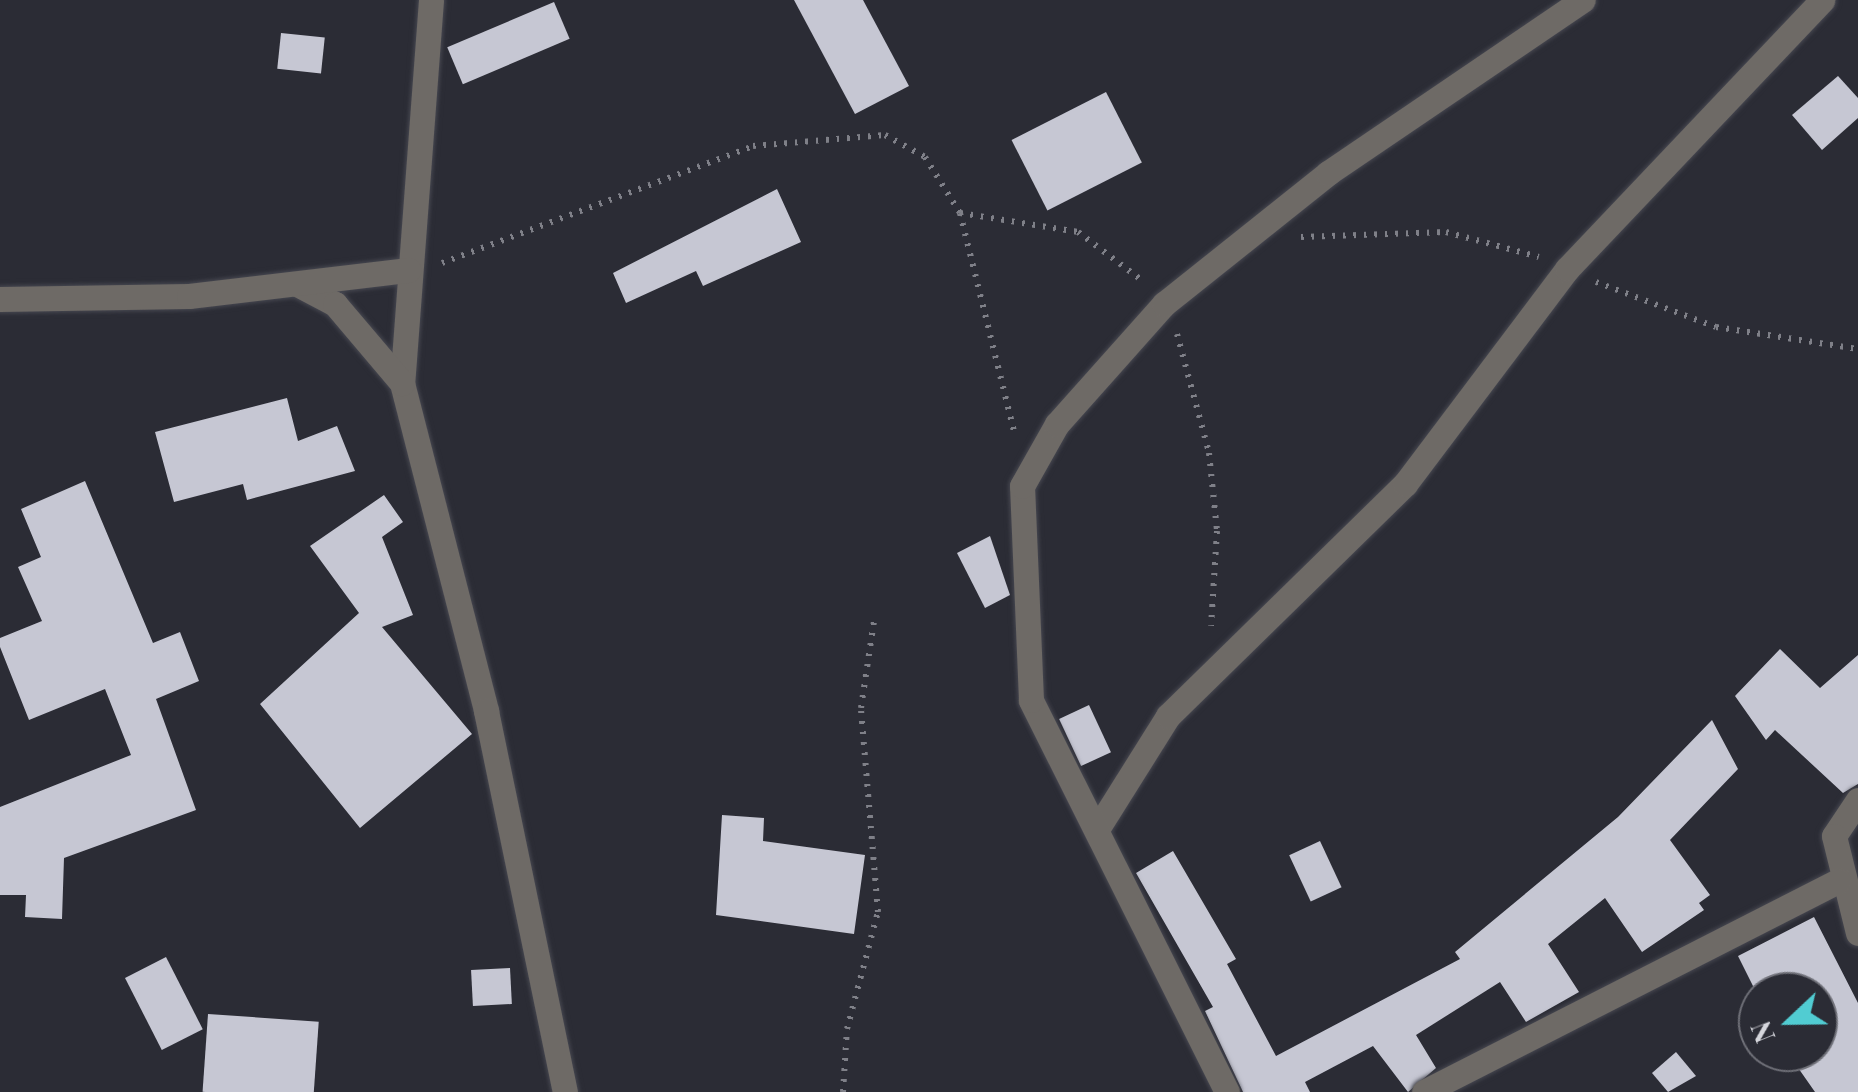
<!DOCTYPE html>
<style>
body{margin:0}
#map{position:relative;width:1858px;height:1092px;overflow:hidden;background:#2b2c35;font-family:"Playfair Display",serif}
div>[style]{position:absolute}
.building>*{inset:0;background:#c6c7d3;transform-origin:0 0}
.path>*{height:6px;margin-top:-3px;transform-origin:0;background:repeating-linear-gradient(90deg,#7f8088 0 2.5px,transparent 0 10.5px)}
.roads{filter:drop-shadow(0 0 2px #464750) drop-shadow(0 0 2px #464750)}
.minor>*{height:25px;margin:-12.5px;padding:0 12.5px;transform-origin:12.5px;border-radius:12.5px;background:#6e6a66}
span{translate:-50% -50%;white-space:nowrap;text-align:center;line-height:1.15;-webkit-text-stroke:10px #2b2c35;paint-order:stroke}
.north{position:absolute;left:1738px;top:972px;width:100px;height:100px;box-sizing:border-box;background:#2b2c35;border:2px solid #6f7078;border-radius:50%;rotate:248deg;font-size:28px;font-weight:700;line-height:40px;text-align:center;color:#d5d6dc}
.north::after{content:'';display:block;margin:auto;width:35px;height:45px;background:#51ccd2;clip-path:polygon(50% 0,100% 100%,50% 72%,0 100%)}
</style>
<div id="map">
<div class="building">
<div style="clip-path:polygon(794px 0,863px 0,909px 86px,855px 114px)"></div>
<div style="left:554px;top:2px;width:40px;height:116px;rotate:67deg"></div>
<div style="left:281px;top:33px;width:44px;height:36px;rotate:6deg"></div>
<div style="clip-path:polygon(1838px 76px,1858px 98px,1858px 118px,1822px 150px,1792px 115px)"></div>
<div style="left:1106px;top:92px;width:79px;height:106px;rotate:63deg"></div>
<div style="clip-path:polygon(777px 189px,801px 242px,703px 286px,696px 271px,626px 303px,613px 273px)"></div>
<div style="clip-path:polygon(287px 398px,298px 441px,337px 426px,355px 471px,247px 500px,243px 484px,174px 502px,155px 432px)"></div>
<div style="clip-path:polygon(85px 481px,153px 643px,180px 632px,199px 681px,156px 699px,196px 810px,64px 858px,62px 919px,25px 917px,26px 895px,0 895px,0 807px,131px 755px,105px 689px,29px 720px,0 647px,0 638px,42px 621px,18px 567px,41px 557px,21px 509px)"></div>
<div style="clip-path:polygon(384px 495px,403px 522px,382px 537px,413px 615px,382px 627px,472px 734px,360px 828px,260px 704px,359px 613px,310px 546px)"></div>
<div style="clip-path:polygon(990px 536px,1010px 595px,985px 608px,957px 553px)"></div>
<div style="clip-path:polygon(1780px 649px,1820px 688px,1858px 655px,1858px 784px,1843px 793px,1775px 730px,1766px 740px,1735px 696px)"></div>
<div style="left:1089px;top:705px;width:52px;height:33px;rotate:65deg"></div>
<div style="clip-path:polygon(1712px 720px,1738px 769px,1670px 840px,1710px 895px,1699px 903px,1704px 910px,1642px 952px,1605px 898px,1548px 944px,1579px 992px,1526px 1022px,1500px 982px,1416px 1035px,1436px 1068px,1408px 1092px,1373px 1046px,1305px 1082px,1310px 1092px,1243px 1092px,1205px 1011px,1213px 1007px,1136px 873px,1173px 851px,1236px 959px,1227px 964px,1276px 1056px,1460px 959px,1455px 952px,1618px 817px)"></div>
<div style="clip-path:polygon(722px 815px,764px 818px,763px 841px,865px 855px,854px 934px,716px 915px)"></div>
<div style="left:1320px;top:841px;width:51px;height:34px;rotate:65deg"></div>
<div style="clip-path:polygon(1814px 917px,1858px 1003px,1858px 1092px,1815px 1092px,1787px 1052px,1818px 1052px,1818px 992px,1758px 996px,1738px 956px)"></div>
<div style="left:166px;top:957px;width:81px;height:46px;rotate:63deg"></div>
<div style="left:510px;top:968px;width:36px;height:39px;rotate:87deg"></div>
<div style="left:208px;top:1014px;width:111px;height:78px;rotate:4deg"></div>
<div style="clip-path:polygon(1676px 1052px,1696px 1076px,1668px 1092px,1652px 1073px)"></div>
</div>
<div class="path">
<div style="left:960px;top:213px;width:120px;rotate:9.1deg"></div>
<div style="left:1078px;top:232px;width:83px;rotate:37.1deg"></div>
<div style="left:1301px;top:237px;width:145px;rotate:-2deg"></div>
<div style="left:1446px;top:232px;width:96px;rotate:15deg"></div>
<div style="left:442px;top:263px;width:332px;rotate:-20.6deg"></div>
<div style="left:753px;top:146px;width:132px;rotate:-4.8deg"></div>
<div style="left:885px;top:135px;width:46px;rotate:28.8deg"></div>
<div style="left:925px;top:157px;width:66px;rotate:58deg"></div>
<div style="left:960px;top:213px;width:225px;rotate:76.1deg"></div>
<div style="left:1596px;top:282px;width:128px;rotate:20.6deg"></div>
<div style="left:1716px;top:327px;width:144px;rotate:8.8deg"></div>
<div style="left:1177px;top:334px;width:123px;rotate:74.9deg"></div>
<div style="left:1209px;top:453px;width:78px;rotate:84.1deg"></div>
<div style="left:1217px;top:531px;width:95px;rotate:93.6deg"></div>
<div style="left:843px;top:1092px;width:63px;rotate:-86.4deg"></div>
<div style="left:847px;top:1029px;width:121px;rotate:-75.2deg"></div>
<div style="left:878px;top:912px;width:205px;rotate:-94.8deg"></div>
<div style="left:861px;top:708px;width:88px;rotate:-81.5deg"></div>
</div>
<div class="roads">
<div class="minor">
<div style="left:431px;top:0;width:384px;rotate:94.3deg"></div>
<div style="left:402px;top:383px;width:339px;rotate:75.6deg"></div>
<div style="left:486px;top:711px;width:389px;rotate:78.3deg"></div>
<div style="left:297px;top:284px;width:43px;rotate:27.8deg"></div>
<div style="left:335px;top:304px;width:104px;rotate:49.7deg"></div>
<div style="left:0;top:299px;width:189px;rotate:-0.9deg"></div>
<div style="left:189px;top:296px;width:221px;rotate:-6.8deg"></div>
<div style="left:1858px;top:800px;width:43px;rotate:123.7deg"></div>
<div style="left:1834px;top:836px;width:100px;rotate:76.1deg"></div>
<div style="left:1099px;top:826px;width:130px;rotate:-57.9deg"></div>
<div style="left:1168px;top:716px;width:332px;rotate:-44.4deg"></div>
<div style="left:1405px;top:484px;width:269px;rotate:-53deg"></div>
<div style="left:1567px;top:269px;width:371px;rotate:-46.5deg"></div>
<div style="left:1227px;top:1092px;width:438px;rotate:-116.6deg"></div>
<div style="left:1031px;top:700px;width:214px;rotate:-92.4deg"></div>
<div style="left:1022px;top:486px;width:71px;rotate:-60.6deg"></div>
<div style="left:1057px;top:424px;width:161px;rotate:-48.3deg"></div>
<div style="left:1164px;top:304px;width:210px;rotate:-38.6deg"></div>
<div style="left:1328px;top:173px;width:308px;rotate:-34.2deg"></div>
<div style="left:1424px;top:1092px;width:465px;rotate:-27deg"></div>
</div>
</div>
<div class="north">N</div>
</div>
